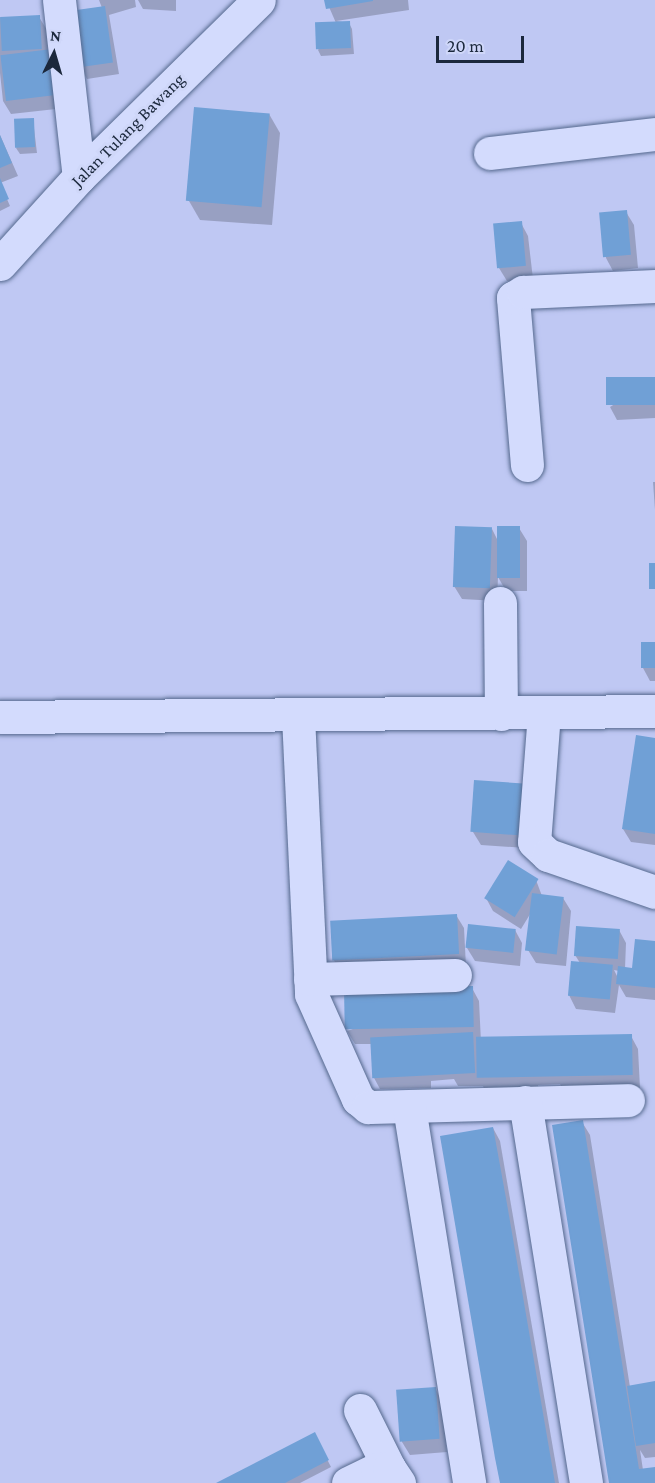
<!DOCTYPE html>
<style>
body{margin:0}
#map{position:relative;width:655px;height:1483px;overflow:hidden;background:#bfc8f3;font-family:"Crimson Pro",serif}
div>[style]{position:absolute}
.shadow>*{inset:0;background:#0003}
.building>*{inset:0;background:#70a0d6;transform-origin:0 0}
.roads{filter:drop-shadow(0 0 2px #55698e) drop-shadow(0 0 2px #55698e)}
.minor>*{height:33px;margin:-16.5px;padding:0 16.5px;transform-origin:16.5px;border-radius:16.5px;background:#d3dbfd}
span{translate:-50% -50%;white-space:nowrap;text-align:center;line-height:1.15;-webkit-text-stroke:6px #cfd7f9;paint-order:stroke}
.street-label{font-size:18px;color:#1b283c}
.north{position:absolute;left:24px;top:24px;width:60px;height:60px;-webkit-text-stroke:4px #cfd7f9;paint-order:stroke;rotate:5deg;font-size:16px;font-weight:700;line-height:24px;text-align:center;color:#1b283c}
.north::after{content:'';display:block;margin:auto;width:21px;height:27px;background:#1b283c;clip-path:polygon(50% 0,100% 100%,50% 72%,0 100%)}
.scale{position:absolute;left:436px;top:36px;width:88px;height:27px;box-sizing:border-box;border:3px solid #1b283c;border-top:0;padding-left:8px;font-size:18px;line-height:21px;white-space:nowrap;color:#1b283c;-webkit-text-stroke:4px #cfd7f9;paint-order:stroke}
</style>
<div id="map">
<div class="shadow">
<div style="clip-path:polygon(99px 0,135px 0,136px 7px,109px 15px,119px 74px,87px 79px,80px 66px,102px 8px)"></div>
<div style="clip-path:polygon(138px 0,176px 0,176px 11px,143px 9px)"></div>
<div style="clip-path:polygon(326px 0,408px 0,409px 10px,336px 21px,349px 23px,352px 29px,354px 54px,321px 56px,318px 50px,336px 23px)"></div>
<div style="clip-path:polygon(39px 17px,47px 30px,48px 52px,65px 108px,11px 114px,3px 101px,0 73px,0 18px)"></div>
<div style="clip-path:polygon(269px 114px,280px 133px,272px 225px,200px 220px,189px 201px)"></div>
<div style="clip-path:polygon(33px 120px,37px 153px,20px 154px,16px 148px)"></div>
<div style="clip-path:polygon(0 135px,18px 176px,0 183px,10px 206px,0 211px)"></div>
<div style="clip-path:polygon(626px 212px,634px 225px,638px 268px,613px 271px,606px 258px,601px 215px)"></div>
<div style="clip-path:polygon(521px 223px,528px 236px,533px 279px,507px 281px,499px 268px)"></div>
<div style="clip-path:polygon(655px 379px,655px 418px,617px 420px,610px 407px)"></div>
<div style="clip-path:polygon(653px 482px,655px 482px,655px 510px)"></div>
<div style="clip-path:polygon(519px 528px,527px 541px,527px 591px,506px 591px,498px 577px,497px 601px,462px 599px,454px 586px,492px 529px,498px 541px)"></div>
<div style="clip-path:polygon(642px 644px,655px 644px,655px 681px,650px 681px,643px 668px)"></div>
<div style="clip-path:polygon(655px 740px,655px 845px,631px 842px,623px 829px)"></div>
<div style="clip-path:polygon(522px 785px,527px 848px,481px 845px,473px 832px)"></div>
<div style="clip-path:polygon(536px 880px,542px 896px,563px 898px,571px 911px,566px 966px,536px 963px,528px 950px,532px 911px,521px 929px,493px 911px,486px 898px)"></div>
<div style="clip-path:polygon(456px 915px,464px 928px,466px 967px,337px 965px,333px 959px)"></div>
<div style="clip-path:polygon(515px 930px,522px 943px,520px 966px,475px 961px,467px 948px)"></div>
<div style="clip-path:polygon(evenodd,619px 930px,626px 943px,625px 969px,633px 969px,655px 943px,655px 1000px,626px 997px,619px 985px,615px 1013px,576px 1009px,569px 995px,580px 963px,575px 955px,619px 930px,614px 970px,619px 971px,618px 978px,614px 970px)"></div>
<div style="clip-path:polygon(472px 988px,479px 1001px,481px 1042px,631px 1036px,638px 1049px,640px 1088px,564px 1091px,560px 1084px,538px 1085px,538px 1092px,487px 1094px,483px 1086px,458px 1086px,454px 1079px,431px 1081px,431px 1088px,380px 1089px,373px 1076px,372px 1044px,355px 1044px,347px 1031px)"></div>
<div style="clip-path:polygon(582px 1122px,590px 1135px,630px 1387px,655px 1383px,655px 1457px,645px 1458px,640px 1450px,643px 1470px,655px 1468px,655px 1483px,611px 1483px)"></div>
<div style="clip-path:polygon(493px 1128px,500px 1141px,559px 1483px,501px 1483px)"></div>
<div style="clip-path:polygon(435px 1388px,442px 1401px,447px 1452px,410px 1455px,402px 1442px,398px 1391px)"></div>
<div style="clip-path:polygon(314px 1434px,331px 1467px,300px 1483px,220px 1483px)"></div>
</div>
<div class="building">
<div style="clip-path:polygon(324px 0,373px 0,373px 1px,326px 9px)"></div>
<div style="left:105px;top:6px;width:57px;height:34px;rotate:82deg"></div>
<div style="left:40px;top:15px;width:34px;height:40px;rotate:87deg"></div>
<div style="left:350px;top:21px;width:27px;height:35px;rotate:88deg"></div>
<div style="left:52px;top:49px;width:46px;height:52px;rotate:83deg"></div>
<div style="left:194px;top:107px;width:76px;height:94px;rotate:5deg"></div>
<div style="left:34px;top:118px;width:29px;height:20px;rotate:88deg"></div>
<div style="clip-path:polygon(0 135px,12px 163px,0 168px)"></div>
<div style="clip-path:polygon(0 178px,9px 199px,0 203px)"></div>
<div style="left:627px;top:210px;width:45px;height:28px;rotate:85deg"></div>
<div style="left:522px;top:221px;width:45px;height:29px;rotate:85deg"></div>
<div style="left:655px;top:377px;width:28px;height:49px;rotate:90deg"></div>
<div style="left:455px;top:526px;width:37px;height:61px;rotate:2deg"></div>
<div style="left:497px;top:526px;width:23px;height:52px"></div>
<div style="left:649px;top:563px;width:6px;height:26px"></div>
<div style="left:655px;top:642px;width:26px;height:14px;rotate:90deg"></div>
<div style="clip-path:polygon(636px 735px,655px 738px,655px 834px,622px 829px)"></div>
<div style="left:474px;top:780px;width:49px;height:52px;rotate:4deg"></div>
<div style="left:508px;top:860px;width:36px;height:45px;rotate:32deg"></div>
<div style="left:532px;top:893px;width:32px;height:58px;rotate:7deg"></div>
<div style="left:457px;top:914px;width:40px;height:127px;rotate:87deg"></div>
<div style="left:468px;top:924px;width:48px;height:24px;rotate:6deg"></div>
<div style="left:576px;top:926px;width:44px;height:30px;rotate:4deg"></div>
<div style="clip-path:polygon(635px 939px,655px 941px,655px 988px,616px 984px,618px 966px,632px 968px)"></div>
<div style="left:571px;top:961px;width:42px;height:35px;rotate:5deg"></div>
<div style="left:473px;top:986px;width:41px;height:129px;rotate:89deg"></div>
<div style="left:473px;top:1032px;width:41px;height:103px;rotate:87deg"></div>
<div style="left:632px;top:1034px;width:41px;height:156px;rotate:89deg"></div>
<div style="clip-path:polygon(583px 1120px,639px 1469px,655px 1467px,655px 1483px,609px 1483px,552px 1125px)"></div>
<div style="clip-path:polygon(493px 1127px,507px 1204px,555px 1483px,500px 1483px,495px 1458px,440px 1136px)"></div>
<div style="clip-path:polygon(655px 1381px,655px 1443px,636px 1446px,627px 1386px)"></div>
<div style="left:436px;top:1387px;width:52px;height:40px;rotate:86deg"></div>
<div style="clip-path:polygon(315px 1432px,329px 1460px,285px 1483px,216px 1483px)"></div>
</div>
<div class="roads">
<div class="minor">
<div style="left:59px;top:0;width:178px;rotate:83.6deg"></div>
<div style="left:490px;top:153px;width:166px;rotate:-6.6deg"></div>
<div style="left:0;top:264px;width:118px;rotate:-47.8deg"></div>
<div style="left:79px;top:177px;width:252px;rotate:-44.5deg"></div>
<div style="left:527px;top:465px;width:168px;rotate:-94.8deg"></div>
<div style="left:513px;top:298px;width:12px;rotate:-31deg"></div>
<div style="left:523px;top:292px;width:132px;rotate:-2.6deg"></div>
<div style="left:500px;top:603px;width:111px;rotate:89.5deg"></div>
<div style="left:544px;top:713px;width:129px;rotate:94.4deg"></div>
<div style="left:534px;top:842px;width:19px;rotate:43deg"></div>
<div style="left:548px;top:855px;width:113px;rotate:19.1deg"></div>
<div style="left:298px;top:716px;width:278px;rotate:87.3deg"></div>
<div style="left:311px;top:994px;width:115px;rotate:65.9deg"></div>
<div style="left:358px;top:1099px;width:13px;rotate:39deg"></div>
<div style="left:368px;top:1107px;width:260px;rotate:-1.5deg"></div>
<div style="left:0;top:717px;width:655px;rotate:-0.52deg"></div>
<div style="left:310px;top:979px;width:145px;rotate:-1.6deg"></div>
<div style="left:525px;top:1102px;width:386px;rotate:80.9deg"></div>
<div style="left:409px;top:1107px;width:381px;rotate:80.9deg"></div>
<div style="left:360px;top:1410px;width:65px;rotate:63.4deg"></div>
<div style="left:348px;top:1483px;width:32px;rotate:-26deg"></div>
<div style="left:377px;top:1469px;width:12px;rotate:-5deg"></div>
<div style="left:389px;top:1468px;width:18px;rotate:56deg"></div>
</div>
</div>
<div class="street-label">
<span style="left:128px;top:130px;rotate:-45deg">Jalan Tulang Bawang</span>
</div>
<div class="north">N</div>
<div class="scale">20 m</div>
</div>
